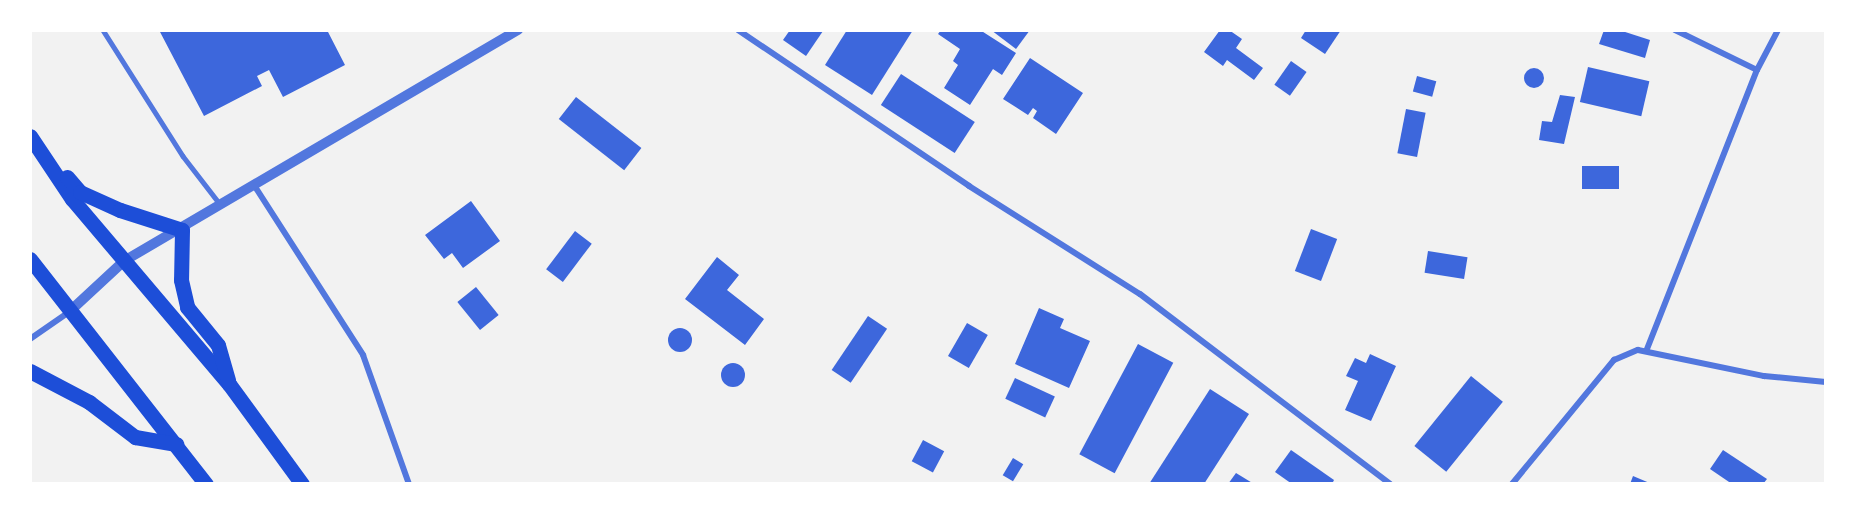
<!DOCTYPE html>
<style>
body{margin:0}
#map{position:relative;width:1856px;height:514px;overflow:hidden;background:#f2f2f2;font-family:Raleway,sans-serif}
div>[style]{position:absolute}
.building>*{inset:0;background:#3d67dc;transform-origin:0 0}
.round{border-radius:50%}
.service>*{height:4.5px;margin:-2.25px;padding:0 2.25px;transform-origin:2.25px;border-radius:2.25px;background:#5277de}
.minor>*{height:6px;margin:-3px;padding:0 3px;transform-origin:3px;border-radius:3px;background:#5277de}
.tertiary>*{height:10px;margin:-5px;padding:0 5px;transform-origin:5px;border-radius:5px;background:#5277de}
.primary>*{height:15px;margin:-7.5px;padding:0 7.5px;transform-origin:7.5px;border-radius:7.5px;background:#1d4ed8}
span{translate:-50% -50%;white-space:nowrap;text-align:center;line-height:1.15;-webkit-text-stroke:5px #fff;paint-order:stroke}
.frame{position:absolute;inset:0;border:32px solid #fff;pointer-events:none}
</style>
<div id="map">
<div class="building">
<div style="clip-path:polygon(159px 30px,327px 30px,345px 65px,283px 97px,269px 70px,257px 76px,262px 86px,204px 116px)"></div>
<div style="clip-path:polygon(790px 30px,821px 30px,823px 31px,806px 56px,783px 40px)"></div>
<div style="clip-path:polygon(847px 30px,913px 30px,872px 95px,825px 65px)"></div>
<div style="clip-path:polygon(941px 30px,980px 30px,1016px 53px,1002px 75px,993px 69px,970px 105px,944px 88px,958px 65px,953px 61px,960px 49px,938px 34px)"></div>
<div style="clip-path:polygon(991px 30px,1030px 30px,1016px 49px)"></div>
<div style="clip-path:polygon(1220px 30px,1229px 30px,1242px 39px,1236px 48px,1263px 68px,1254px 80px,1227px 60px,1223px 66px,1204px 52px)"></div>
<div style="clip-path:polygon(1306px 30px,1341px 30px,1325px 54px,1301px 38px)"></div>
<div style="clip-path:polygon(1604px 30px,1619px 30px,1650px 40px,1645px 58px,1599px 44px)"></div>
<div style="clip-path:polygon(1030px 58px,1083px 93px,1056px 134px,1033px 118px,1037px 111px,1033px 108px,1028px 115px,1003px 99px)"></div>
<div style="left:1291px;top:61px;width:19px;height:29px;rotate:35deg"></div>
<div style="left:1588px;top:67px;width:63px;height:36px;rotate:13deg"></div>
<div class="round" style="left:1524px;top:68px;width:20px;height:20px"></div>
<div style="left:901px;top:74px;width:88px;height:37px;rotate:33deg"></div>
<div style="left:1417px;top:76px;width:20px;height:16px;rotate:15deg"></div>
<div style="clip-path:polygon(1560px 95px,1575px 97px,1564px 144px,1539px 140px,1542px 121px,1552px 122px)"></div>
<div style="left:576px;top:97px;width:83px;height:28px;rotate:38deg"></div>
<div style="left:1406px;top:109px;width:20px;height:45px;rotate:11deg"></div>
<div style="left:1582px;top:166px;width:37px;height:23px"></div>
<div style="clip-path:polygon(471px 201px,500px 241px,463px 268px,452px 253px,444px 259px,425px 235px)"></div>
<div style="left:1311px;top:229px;width:28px;height:45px;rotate:21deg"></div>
<div style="left:575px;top:231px;width:21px;height:48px;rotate:37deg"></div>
<div style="left:1428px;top:251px;width:40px;height:22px;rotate:9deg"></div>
<div style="clip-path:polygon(717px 257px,739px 275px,727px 290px,764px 319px,745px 345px,685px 299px)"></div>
<div style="left:476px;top:287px;width:36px;height:24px;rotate:51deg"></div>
<div style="clip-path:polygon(1039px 308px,1064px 319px,1060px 328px,1090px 341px,1069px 388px,1015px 364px)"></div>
<div style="left:868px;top:316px;width:23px;height:65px;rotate:34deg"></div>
<div style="left:967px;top:323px;width:24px;height:38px;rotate:30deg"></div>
<div class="round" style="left:668px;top:328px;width:24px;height:24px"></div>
<div style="left:1138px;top:344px;width:40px;height:125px;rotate:28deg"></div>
<div style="clip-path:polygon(1370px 354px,1396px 366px,1371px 421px,1345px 410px,1358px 381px,1346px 376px,1355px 358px,1366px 363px)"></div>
<div class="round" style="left:721px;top:363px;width:24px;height:24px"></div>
<div style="left:1471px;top:376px;width:41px;height:90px;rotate:39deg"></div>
<div style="left:1015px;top:378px;width:44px;height:23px;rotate:25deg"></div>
<div style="clip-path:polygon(1210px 389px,1249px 414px,1204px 484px,1149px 484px)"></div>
<div style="left:923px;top:440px;width:24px;height:24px;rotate:28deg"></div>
<div style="clip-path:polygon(1291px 450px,1334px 480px,1332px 484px,1292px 484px,1275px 472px)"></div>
<div style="clip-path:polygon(1723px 450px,1767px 479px,1763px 484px,1732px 484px,1710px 469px)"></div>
<div style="left:1013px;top:458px;width:12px;height:20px;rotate:31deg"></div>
<div style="clip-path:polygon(1236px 473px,1254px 484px,1228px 484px)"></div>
<div style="clip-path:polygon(1633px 476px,1652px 484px,1630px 484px)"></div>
</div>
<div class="service">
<div style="left:103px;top:30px;width:149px;rotate:57.6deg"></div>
<div style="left:183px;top:156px;width:61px;rotate:52.4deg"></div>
</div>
<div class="minor">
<div style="left:738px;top:30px;width:279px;rotate:34deg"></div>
<div style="left:969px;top:186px;width:202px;rotate:32.3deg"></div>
<div style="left:1140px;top:294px;width:314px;rotate:37.2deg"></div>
<div style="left:1675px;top:30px;width:91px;rotate:26deg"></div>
<div style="left:254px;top:185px;width:202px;rotate:57.3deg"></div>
<div style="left:363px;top:355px;width:137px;rotate:70.4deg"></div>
<div style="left:30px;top:339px;width:47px;rotate:-34.7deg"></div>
<div style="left:1647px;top:349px;width:300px;rotate:-68.5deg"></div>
<div style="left:1757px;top:70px;width:45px;rotate:-62.3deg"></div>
<div style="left:1512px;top:484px;width:161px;rotate:-50.6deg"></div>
<div style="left:1614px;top:360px;width:26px;rotate:-23deg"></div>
<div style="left:1638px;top:350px;width:129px;rotate:11.7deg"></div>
<div style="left:1764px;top:376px;width:62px;rotate:5.5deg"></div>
</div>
<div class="tertiary">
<div style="left:69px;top:312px;width:75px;rotate:-42.8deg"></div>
<div style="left:124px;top:261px;width:457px;rotate:-30.4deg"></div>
</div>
<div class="primary">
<div style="left:30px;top:136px;width:76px;rotate:56.3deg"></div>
<div style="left:72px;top:199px;width:243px;rotate:49.7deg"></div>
<div style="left:229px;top:384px;width:124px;rotate:53.9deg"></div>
<div style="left:67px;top:177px;width:20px;rotate:49deg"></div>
<div style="left:80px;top:192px;width:44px;rotate:24.2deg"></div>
<div style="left:120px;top:210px;width:65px;rotate:17.9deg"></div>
<div style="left:182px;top:230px;width:50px;rotate:91.1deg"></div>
<div style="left:181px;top:280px;width:28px;rotate:77deg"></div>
<div style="left:187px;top:307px;width:49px;rotate:50.8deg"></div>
<div style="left:218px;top:345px;width:37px;rotate:74deg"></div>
<div style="left:30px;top:259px;width:286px;rotate:52deg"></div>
<div style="left:30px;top:371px;width:67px;rotate:27.7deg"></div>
<div style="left:89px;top:402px;width:58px;rotate:37.3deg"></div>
<div style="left:135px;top:437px;width:42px;rotate:9.7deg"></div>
</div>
<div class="frame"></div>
</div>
